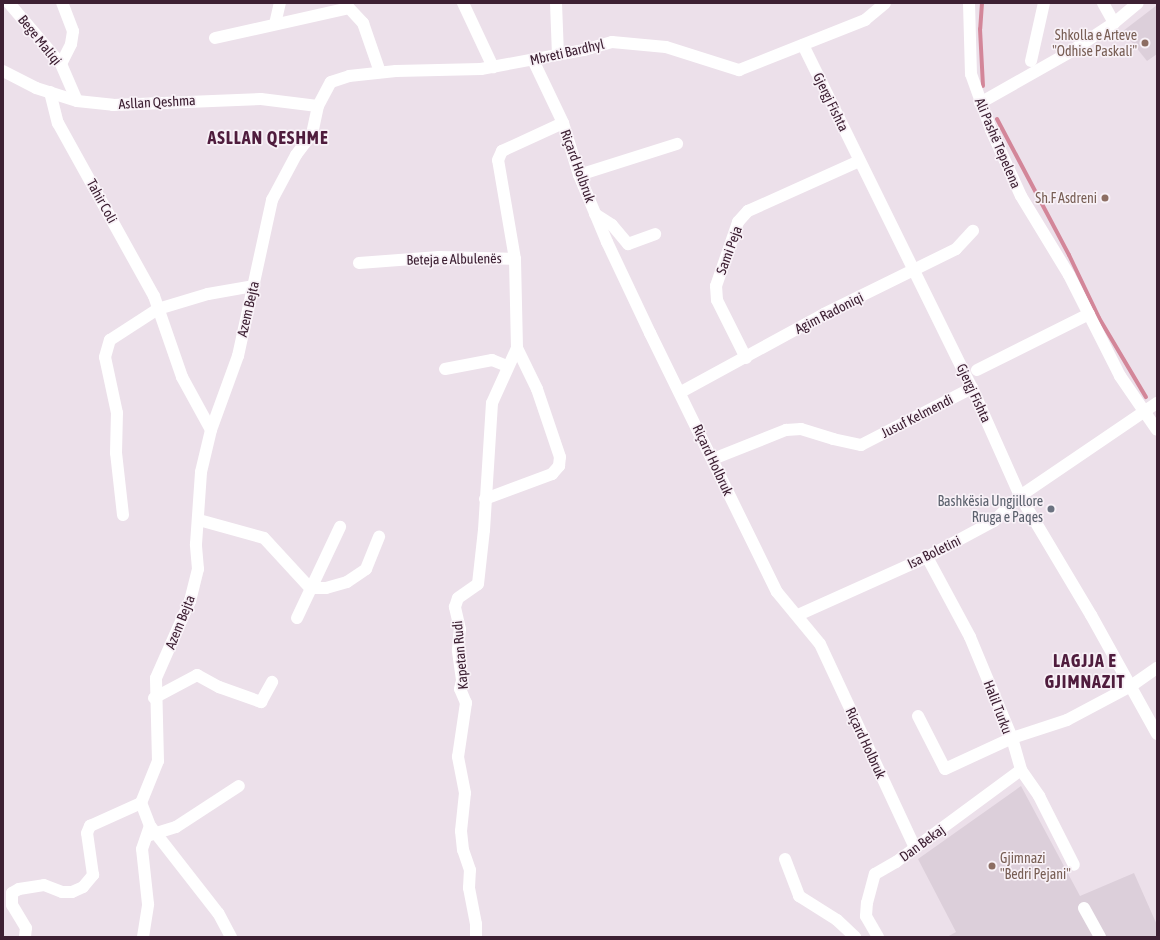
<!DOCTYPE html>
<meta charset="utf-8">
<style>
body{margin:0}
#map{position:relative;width:1160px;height:940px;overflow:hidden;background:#ece0ea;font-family:"Asap Condensed",sans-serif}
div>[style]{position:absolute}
.built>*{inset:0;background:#dccfda}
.stream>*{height:4px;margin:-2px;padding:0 2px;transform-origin:2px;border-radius:2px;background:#d38699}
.minor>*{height:12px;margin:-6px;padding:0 6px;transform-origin:6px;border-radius:6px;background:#fff}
.dots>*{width:11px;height:11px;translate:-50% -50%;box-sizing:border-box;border:2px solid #f8f1f7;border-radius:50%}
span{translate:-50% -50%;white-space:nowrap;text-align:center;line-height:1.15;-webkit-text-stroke:3.5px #f8f1f7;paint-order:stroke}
.education-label{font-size:14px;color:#785e54}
.right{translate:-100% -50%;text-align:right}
.left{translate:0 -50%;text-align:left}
.street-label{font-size:14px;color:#3d2033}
.worship-label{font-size:14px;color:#5b616d}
.district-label{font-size:18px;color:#4f1c3d;font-weight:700;letter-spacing:1px}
.frame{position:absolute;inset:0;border:4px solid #3d2033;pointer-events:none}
</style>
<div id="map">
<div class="built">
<div style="clip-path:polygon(1157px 5px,1157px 54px,1147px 61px,1123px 31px)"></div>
<div style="clip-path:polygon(1021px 786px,1080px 896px,1134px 873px,1157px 925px,1157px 937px,947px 937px,956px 932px,918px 859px)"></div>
</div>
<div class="stream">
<div style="left:982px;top:3px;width:26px;rotate:94deg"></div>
<div style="left:980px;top:29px;width:57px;rotate:87deg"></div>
<div style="left:997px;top:119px;width:154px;rotate:62.1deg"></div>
<div style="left:1069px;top:255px;width:70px;rotate:64.5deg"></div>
<div style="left:1099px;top:318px;width:92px;rotate:59.3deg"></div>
</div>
<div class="minor">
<div style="left:9px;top:3px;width:80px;rotate:49.6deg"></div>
<div style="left:61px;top:64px;width:40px;rotate:66.6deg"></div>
<div style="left:463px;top:3px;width:71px;rotate:64.9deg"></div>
<div style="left:556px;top:3px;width:52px;rotate:87.8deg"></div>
<div style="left:969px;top:3px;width:71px;rotate:88.4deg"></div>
<div style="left:971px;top:74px;width:59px;rotate:70.3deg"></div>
<div style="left:991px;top:130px;width:72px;rotate:65.6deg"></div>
<div style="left:1021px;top:196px;width:92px;rotate:58.7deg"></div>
<div style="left:1069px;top:275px;width:113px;rotate:63.2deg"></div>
<div style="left:1120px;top:376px;width:65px;rotate:55.6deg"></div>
<div style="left:1103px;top:3px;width:23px;rotate:61deg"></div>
<div style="left:275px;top:24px;width:22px;rotate:-77deg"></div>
<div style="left:215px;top:38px;width:137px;rotate:-12.6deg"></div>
<div style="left:349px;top:8px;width:21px;rotate:47deg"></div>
<div style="left:363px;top:23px;width:52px;rotate:70.9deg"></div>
<div style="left:803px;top:45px;width:382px;rotate:63.8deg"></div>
<div style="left:972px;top:388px;width:118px;rotate:66deg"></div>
<div style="left:1020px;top:496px;width:139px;rotate:59.2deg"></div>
<div style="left:1091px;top:615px;width:136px;rotate:61deg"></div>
<div style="left:533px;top:60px;width:70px;rotate:64.5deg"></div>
<div style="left:563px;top:123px;width:54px;rotate:72.9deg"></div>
<div style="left:579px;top:175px;width:73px;rotate:67.3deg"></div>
<div style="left:607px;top:242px;width:101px;rotate:64.7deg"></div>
<div style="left:650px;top:333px;width:288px;rotate:63.9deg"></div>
<div style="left:777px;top:592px;width:67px;rotate:50.4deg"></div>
<div style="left:820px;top:644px;width:225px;rotate:65deg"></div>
<div style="left:1031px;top:61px;width:59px;rotate:-77.4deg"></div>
<div style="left:61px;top:64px;width:22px;rotate:-63deg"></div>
<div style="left:71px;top:44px;width:13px;rotate:-81deg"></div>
<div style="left:73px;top:31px;width:30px;rotate:-111deg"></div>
<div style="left:3px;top:71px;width:37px;rotate:27deg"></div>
<div style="left:36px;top:88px;width:43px;rotate:17.6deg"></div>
<div style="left:77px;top:101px;width:36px;rotate:6deg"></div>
<div style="left:113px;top:105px;width:148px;rotate:-2.3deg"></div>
<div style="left:261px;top:99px;width:57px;rotate:7deg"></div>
<div style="left:50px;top:92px;width:32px;rotate:76deg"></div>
<div style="left:58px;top:123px;width:198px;rotate:61deg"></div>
<div style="left:154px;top:296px;width:86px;rotate:70.9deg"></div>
<div style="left:182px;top:377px;width:60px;rotate:61.3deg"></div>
<div style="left:980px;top:103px;width:103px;rotate:-29.5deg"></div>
<div style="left:1070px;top:52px;width:53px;rotate:-33.4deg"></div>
<div style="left:1114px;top:23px;width:31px;rotate:-40deg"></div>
<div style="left:579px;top:175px;width:103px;rotate:-17.6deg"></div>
<div style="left:595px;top:214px;width:20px;rotate:33deg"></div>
<div style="left:612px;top:225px;width:25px;rotate:50deg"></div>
<div style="left:628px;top:244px;width:29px;rotate:-20deg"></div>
<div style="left:359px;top:263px;width:80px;rotate:-4.3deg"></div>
<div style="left:439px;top:257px;width:76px;rotate:1.5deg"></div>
<div style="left:746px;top:358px;width:65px;rotate:-116.6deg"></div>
<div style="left:717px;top:300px;width:14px;rotate:-94deg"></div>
<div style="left:716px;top:286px;width:68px;rotate:-71deg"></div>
<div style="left:738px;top:222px;width:15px;rotate:-48deg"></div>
<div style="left:748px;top:211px;width:122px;rotate:-24.2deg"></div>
<div style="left:445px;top:369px;width:48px;rotate:-10.8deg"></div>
<div style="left:492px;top:360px;width:16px;rotate:22deg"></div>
<div style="left:977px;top:370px;width:125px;rotate:-26.6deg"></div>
<div style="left:681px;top:392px;width:163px;rotate:-28.6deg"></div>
<div style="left:824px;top:314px;width:147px;rotate:-26.2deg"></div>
<div style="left:956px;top:249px;width:25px;rotate:-47deg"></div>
<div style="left:713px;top:459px;width:79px;rotate:-21.7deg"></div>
<div style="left:786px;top:430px;width:15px;rotate:-4deg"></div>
<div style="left:801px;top:429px;width:34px;rotate:17deg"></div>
<div style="left:833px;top:439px;width:29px;rotate:12deg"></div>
<div style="left:861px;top:445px;width:125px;rotate:-27.2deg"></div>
<div style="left:485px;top:499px;width:72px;rotate:-20.5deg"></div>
<div style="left:552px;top:474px;width:11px;rotate:-49deg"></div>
<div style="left:559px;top:466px;width:9px;rotate:-84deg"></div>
<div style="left:560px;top:457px;width:72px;rotate:-108.7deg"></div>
<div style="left:537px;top:389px;width:46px;rotate:-116deg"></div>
<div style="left:123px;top:515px;width:62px;rotate:-96.4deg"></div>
<div style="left:116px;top:453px;width:40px;rotate:-88.6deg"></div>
<div style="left:117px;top:413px;width:57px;rotate:-102.1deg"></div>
<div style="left:105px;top:357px;width:18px;rotate:-74deg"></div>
<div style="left:110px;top:340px;width:57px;rotate:-32.9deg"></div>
<div style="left:158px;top:309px;width:52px;rotate:-16.7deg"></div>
<div style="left:208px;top:294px;width:47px;rotate:-9.9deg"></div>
<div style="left:199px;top:520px;width:67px;rotate:15.5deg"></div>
<div style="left:264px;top:538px;width:68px;rotate:47.4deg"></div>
<div style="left:310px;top:588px;width:16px"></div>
<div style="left:326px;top:588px;width:22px;rotate:-16deg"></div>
<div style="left:347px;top:582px;width:23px;rotate:-34deg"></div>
<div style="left:366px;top:569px;width:35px;rotate:-68deg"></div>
<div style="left:927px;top:557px;width:91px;rotate:61.7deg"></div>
<div style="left:970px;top:637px;width:109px;rotate:67.4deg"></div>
<div style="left:1012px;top:738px;width:33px;rotate:74deg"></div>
<div style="left:1021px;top:770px;width:32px;rotate:55deg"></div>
<div style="left:1039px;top:796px;width:77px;rotate:63.1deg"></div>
<div style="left:798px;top:615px;width:141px;rotate:-24.2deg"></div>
<div style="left:927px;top:557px;width:76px;rotate:-28.2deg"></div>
<div style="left:994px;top:521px;width:36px;rotate:-44deg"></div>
<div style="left:1020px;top:496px;width:166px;rotate:-34.2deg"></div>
<div style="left:297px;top:618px;width:101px;rotate:-64.7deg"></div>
<div style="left:154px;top:698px;width:49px;rotate:-28.1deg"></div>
<div style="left:197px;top:675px;width:25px;rotate:29deg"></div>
<div style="left:219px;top:687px;width:45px;rotate:19.7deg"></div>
<div style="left:261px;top:702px;width:23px;rotate:-61deg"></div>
<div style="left:918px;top:716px;width:59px;rotate:63deg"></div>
<div style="left:945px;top:769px;width:74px;rotate:-24.8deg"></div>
<div style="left:1012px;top:738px;width:58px;rotate:-18.1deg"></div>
<div style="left:1067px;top:720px;width:72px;rotate:-28deg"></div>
<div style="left:1131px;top:686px;width:32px;rotate:-35deg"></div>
<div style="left:150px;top:835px;width:27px;rotate:-17deg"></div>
<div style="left:176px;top:827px;width:75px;rotate:-33.1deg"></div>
<div style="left:785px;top:859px;width:40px;rotate:69deg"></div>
<div style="left:799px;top:896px;width:45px;rotate:32.3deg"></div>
<div style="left:837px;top:920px;width:25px;rotate:43deg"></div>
<div style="left:1084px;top:908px;width:33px;rotate:61deg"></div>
<div style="left:25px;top:937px;width:9px;rotate:-84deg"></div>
<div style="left:26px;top:928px;width:27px;rotate:-121deg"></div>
<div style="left:12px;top:905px;width:12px;rotate:-90deg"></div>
<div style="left:12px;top:893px;width:8px;rotate:-30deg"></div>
<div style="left:19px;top:889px;width:25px;rotate:-9deg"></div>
<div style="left:44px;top:885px;width:19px;rotate:21deg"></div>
<div style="left:62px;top:892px;width:10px"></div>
<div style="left:72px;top:892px;width:12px;rotate:-24deg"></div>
<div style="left:83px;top:887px;width:16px;rotate:-50deg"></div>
<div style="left:93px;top:875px;width:42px;rotate:-98.1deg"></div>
<div style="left:87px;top:833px;width:8px;rotate:-67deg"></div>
<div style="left:90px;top:826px;width:56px;rotate:-24.3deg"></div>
<div style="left:143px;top:937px;width:33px;rotate:-81deg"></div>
<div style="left:148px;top:904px;width:55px;rotate:-96.2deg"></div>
<div style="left:142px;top:849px;width:24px;rotate:-71deg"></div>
<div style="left:231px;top:937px;width:27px;rotate:-118deg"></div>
<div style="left:218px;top:913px;width:110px;rotate:-128deg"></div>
<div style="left:150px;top:826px;width:25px;rotate:-111deg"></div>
<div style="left:141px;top:803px;width:45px;rotate:-68deg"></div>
<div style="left:158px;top:761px;width:83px;rotate:-91.4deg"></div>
<div style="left:156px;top:678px;width:84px;rotate:-66.2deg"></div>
<div style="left:190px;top:601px;width:33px;rotate:-76deg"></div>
<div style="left:198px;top:569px;width:25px;rotate:-95deg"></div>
<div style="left:196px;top:544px;width:72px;rotate:-86deg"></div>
<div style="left:201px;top:472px;width:43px;rotate:-76.6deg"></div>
<div style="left:211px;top:430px;width:79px;rotate:-70deg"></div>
<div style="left:238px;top:356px;width:160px;rotate:-77.7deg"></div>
<div style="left:272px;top:200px;width:51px;rotate:-61.9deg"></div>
<div style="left:296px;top:155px;width:26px;rotate:-53deg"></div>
<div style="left:312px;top:134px;width:29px;rotate:-78deg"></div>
<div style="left:318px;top:106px;width:27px;rotate:-62deg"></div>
<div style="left:331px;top:82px;width:19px;rotate:-18deg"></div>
<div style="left:349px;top:76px;width:47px;rotate:-6.1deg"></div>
<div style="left:396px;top:71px;width:85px;rotate:-1.3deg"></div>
<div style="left:481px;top:69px;width:105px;rotate:-10.5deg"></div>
<div style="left:584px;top:50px;width:29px;rotate:-16deg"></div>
<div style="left:612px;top:42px;width:54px;rotate:5.3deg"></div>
<div style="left:666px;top:47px;width:77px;rotate:17.5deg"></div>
<div style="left:739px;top:70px;width:136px;rotate:-21.6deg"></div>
<div style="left:865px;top:20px;width:26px;rotate:-40deg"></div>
<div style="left:476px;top:937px;width:13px;rotate:-90deg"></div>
<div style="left:476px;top:924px;width:37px;rotate:-101deg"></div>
<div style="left:469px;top:888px;width:18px;rotate:-87deg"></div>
<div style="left:470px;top:870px;width:21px;rotate:-109deg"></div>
<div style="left:463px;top:850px;width:19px;rotate:-96deg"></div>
<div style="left:461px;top:831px;width:38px;rotate:-84deg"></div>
<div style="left:465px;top:793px;width:37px;rotate:-101deg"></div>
<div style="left:458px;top:757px;width:55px;rotate:-81.6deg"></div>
<div style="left:466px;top:703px;width:15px;rotate:-113deg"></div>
<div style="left:460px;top:689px;width:9px;rotate:-77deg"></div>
<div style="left:462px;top:680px;width:30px;rotate:-98deg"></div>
<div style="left:458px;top:650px;width:21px;rotate:-85deg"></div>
<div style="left:460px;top:629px;width:23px;rotate:-103deg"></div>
<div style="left:455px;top:607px;width:9px;rotate:-72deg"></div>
<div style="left:458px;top:598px;width:24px;rotate:-35deg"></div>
<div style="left:478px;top:584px;width:54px;rotate:-83.7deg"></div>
<div style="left:484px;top:530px;width:127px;rotate:-86.4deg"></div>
<div style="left:492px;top:403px;width:60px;rotate:-65.6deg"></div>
<div style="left:517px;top:348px;width:89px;rotate:-91.3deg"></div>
<div style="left:515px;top:259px;width:100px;rotate:-99.7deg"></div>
<div style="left:498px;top:160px;width:10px;rotate:-66deg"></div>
<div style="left:502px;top:151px;width:67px;rotate:-24.7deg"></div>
<div style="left:878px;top:937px;width:24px;rotate:-120deg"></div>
<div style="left:866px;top:916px;width:13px;rotate:-86deg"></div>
<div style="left:867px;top:903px;width:30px;rotate:-75deg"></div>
<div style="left:875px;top:874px;width:24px;rotate:-30deg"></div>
<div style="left:896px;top:862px;width:155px;rotate:-36.4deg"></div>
</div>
<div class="dots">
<div style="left:1145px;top:43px;background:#8d6e63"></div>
<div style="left:1105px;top:198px;background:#8d6e63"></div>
<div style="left:1051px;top:509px;background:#6b7280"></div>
<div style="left:992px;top:866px;background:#8d6e63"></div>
</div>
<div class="education-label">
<span class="right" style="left:1137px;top:43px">Shkolla e Arteve<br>"Odhise Paskali"</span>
<span class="right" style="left:1097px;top:198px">Sh.F Asdreni</span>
<span class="left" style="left:1000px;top:866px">Gjimnazi<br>"Bedri Pejani"</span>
</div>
<div class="street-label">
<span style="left:40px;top:40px;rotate:51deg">Bege Maliqi</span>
<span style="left:567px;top:52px;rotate:-13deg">Mbreti Bardhyl</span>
<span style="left:157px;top:102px;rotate:-3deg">Asllan Qeshma</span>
<span style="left:831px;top:102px;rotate:64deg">Gjergj Fishta</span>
<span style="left:998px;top:143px;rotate:67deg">Ali Pashë Tepelena</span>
<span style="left:578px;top:166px;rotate:70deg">Riçard Holbruk</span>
<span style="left:102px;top:201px;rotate:61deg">Tahir Coli</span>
<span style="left:729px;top:250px;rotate:-70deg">Sami Peja</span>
<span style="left:454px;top:259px;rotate:-1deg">Beteja e Albulenës</span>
<span style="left:248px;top:309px;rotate:-77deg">Azem Bejta</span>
<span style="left:829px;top:313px;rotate:-27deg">Agim Radoniqi</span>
<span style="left:974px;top:393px;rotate:65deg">Gjergj Fishta</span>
<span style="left:917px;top:416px;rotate:-27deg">Jusuf Kelmendi</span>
<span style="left:713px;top:460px;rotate:65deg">Riçard Holbruk</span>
<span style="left:934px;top:552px;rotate:-26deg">Isa Boletini</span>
<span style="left:180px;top:622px;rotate:-68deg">Azem Bejta</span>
<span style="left:460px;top:655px;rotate:-95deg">Kapetan Rudi</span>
<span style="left:998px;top:707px;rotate:69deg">Halil Turku</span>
<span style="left:866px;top:743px;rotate:65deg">Riçard Holbruk</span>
<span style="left:922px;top:843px;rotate:-36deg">Dan Bekaj</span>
</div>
<div class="worship-label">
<span class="right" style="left:1043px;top:509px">Bashkësia Ungjillore<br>Rruga e Paqes</span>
</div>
<div class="district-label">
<span style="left:268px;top:138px">ASLLAN QESHME</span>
<span style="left:1085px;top:672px">LAGJJA E<br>GJIMNAZIT</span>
</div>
<div class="frame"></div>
</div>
